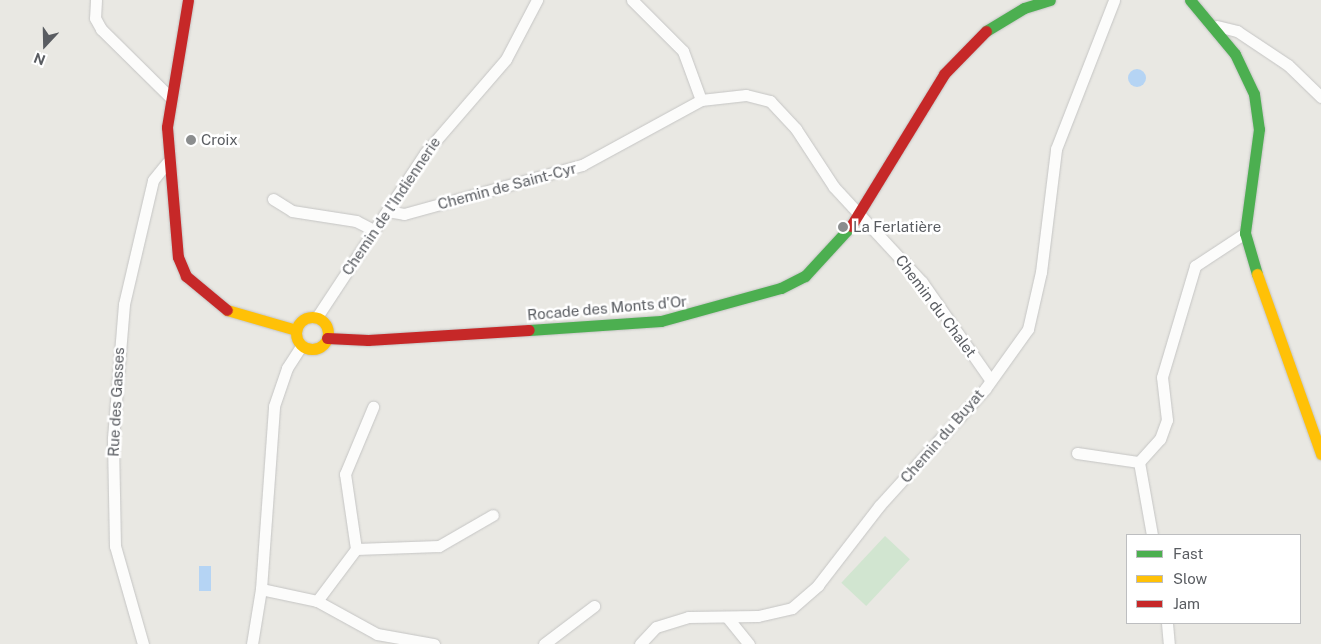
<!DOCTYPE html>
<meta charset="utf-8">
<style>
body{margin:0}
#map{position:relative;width:1321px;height:644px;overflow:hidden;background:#e9e8e3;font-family:"Public Sans",sans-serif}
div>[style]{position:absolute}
.green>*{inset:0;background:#d1e5d0;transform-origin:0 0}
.water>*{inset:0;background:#b5d4f4;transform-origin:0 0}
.round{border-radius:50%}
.roads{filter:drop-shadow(0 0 1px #c5c5c4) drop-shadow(0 0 1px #c5c5c4)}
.street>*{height:11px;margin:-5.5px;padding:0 5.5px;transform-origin:5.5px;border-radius:5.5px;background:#fcfcfb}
.fast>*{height:11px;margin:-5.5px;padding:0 5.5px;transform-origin:5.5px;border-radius:5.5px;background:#4caf50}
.slow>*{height:11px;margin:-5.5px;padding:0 5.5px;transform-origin:5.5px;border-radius:5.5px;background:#ffc107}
.slow>.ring{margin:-5.5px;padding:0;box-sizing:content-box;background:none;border:11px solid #ffc107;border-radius:50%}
.jam>*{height:11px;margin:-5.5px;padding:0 5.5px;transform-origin:5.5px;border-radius:5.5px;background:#c62828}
.dots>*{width:14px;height:14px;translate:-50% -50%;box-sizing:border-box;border:2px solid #fff;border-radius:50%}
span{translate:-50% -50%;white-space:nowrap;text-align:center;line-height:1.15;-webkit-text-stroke:5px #fff;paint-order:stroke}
.poi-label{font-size:15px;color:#595c61}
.left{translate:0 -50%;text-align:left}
.street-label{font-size:15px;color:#595c61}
.legend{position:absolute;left:1126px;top:534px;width:175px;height:90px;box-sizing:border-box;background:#fff;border:1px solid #bdbec0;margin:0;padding:6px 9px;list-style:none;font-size:15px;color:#595c61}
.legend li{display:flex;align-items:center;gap:10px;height:25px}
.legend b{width:25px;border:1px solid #bdbec0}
.north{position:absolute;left:20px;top:20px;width:50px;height:50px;-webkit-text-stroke:4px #fff;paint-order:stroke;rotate:201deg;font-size:14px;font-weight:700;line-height:20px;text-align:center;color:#595c61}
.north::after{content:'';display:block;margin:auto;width:18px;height:22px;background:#595c61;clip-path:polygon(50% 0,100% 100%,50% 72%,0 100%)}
</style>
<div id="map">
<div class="green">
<div style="left:885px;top:536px;width:34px;height:64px;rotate:43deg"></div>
</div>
<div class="water">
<div class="round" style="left:1128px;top:69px;width:18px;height:18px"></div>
<div style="left:199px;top:566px;width:12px;height:25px"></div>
</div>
<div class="roads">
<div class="street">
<div style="left:96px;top:0;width:18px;rotate:93deg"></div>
<div style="left:95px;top:18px;width:13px;rotate:61deg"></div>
<div style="left:101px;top:29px;width:98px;rotate:44.6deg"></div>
<div style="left:632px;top:0;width:72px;rotate:45deg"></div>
<div style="left:683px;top:51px;width:52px;rotate:69.8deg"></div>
<div style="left:1217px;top:26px;width:21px;rotate:14deg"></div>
<div style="left:1237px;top:31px;width:61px;rotate:33.7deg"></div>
<div style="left:1288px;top:65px;width:46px;rotate:44.1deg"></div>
<div style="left:273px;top:199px;width:22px;rotate:32deg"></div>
<div style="left:292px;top:211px;width:65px;rotate:8.9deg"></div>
<div style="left:356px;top:221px;width:20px;rotate:27deg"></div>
<div style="left:387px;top:211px;width:17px;rotate:10deg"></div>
<div style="left:404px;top:214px;width:185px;rotate:-15.4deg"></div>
<div style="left:582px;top:165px;width:136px;rotate:-28.6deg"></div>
<div style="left:701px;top:100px;width:45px;rotate:-6.3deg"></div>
<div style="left:746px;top:95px;width:25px;rotate:14deg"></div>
<div style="left:770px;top:101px;width:38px;rotate:47deg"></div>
<div style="left:796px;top:129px;width:69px;rotate:56.8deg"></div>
<div style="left:834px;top:187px;width:129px;rotate:47.2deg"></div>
<div style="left:922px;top:282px;width:117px;rotate:55.1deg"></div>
<div style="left:317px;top:317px;width:196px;rotate:-56.6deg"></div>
<div style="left:425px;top:153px;width:124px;rotate:-49.2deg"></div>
<div style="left:506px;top:59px;width:67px;rotate:-62.3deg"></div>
<div style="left:1077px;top:453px;width:63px;rotate:8.3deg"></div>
<div style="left:1152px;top:535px;width:74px;rotate:-100.1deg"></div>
<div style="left:1139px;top:462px;width:31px;rotate:-48deg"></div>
<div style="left:1160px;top:439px;width:20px;rotate:-70deg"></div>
<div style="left:1167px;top:420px;width:43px;rotate:-96.6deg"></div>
<div style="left:1162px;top:377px;width:116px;rotate:-73.4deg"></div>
<div style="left:1195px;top:266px;width:60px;rotate:-33.4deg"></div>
<div style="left:356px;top:549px;width:76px;rotate:-98.3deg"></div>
<div style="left:345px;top:474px;width:73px;rotate:-67.3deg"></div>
<div style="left:261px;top:589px;width:57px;rotate:12.1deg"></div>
<div style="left:317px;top:601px;width:68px;rotate:28.8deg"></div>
<div style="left:377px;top:634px;width:58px;rotate:10deg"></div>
<div style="left:317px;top:601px;width:65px;rotate:-53.1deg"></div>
<div style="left:356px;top:549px;width:83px;rotate:-2.1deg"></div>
<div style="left:439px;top:546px;width:62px;rotate:-29.9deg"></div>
<div style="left:727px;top:617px;width:35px;rotate:51deg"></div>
<div style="left:1167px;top:623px;width:21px;rotate:85deg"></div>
<div style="left:143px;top:644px;width:102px;rotate:-105.9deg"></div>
<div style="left:115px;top:546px;width:108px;rotate:-91.1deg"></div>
<div style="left:113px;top:438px;width:134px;rotate:-85.3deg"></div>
<div style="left:124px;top:304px;width:127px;rotate:-76.8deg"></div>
<div style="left:153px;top:180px;width:22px;rotate:-51deg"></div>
<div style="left:252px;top:644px;width:56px;rotate:-80.7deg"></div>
<div style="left:261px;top:589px;width:183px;rotate:-85.9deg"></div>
<div style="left:274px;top:406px;width:40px;rotate:-71.1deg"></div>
<div style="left:287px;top:368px;width:27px;rotate:-57deg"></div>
<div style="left:544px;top:644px;width:63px;rotate:-37.2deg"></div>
<div style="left:640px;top:644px;width:23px;rotate:-47deg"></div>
<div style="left:656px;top:627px;width:34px;rotate:-17deg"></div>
<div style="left:688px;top:617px;width:70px;rotate:-0.8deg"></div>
<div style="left:758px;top:616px;width:35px;rotate:-13deg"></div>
<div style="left:792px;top:608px;width:35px;rotate:-41deg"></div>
<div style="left:818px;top:585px;width:100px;rotate:-52.3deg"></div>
<div style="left:879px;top:506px;width:158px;rotate:-47.8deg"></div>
<div style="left:985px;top:389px;width:74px;rotate:-54.4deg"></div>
<div style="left:1028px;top:329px;width:58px;rotate:-77.2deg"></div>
<div style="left:1041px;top:272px;width:124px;rotate:-83deg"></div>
<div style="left:1056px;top:149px;width:160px;rotate:-68.7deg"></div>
</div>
<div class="fast">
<div style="left:1190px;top:0;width:70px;rotate:50.2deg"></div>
<div style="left:1235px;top:54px;width:44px;rotate:64.6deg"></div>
<div style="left:1254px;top:94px;width:35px;rotate:82deg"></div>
<div style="left:1259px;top:129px;width:105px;rotate:97.7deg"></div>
<div style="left:1245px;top:233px;width:43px;rotate:73.7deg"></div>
<div style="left:986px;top:31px;width:44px;rotate:-31.2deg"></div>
<div style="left:1024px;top:8px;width:27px;rotate:-17deg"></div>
<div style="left:529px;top:330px;width:132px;rotate:-3.9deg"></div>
<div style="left:661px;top:321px;width:124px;rotate:-15.4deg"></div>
<div style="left:781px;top:288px;width:27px;rotate:-27deg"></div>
<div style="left:805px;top:276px;width:68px;rotate:-47.4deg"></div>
</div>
<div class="slow">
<div style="left:1257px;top:274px;width:191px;rotate:70.4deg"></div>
<div style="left:227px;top:310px;width:72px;rotate:16.2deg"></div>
<div class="ring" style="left:296px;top:317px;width:21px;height:21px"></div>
</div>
<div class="jam">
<div style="left:188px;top:0;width:129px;rotate:99.4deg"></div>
<div style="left:167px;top:127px;width:130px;rotate:85.2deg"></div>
<div style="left:178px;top:257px;width:21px;rotate:67deg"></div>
<div style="left:186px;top:276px;width:53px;rotate:39.7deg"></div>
<div style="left:851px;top:226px;width:178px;rotate:-58.5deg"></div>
<div style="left:944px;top:74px;width:60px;rotate:-45.7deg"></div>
<div style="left:327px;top:338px;width:41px;rotate:2.8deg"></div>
<div style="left:368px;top:340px;width:161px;rotate:-3.6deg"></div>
</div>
</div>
<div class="dots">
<div style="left:191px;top:140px;background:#8b8d8e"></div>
<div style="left:843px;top:227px;background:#8b8d8e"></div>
</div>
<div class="poi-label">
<span class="left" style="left:201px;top:140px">Croix</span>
<span class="left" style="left:853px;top:227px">La Ferlatière</span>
</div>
<div class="street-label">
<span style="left:507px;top:186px;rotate:-15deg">Chemin de Saint-Cyr</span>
<span style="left:391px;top:206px;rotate:-56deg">Chemin de l'Indiennerie</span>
<span style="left:936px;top:306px;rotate:53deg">Chemin du Chalet</span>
<span style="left:607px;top:308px;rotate:-5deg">Rocade des Monts d'Or</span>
<span style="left:116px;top:402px;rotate:-87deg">Rue des Gasses</span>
<span style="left:942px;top:436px;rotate:-49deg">Chemin du Buyat</span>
</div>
<ul class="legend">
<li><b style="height:6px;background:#4caf50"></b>Fast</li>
<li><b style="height:6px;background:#ffc107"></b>Slow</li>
<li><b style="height:6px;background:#c62828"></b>Jam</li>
</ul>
<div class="north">N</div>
</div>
